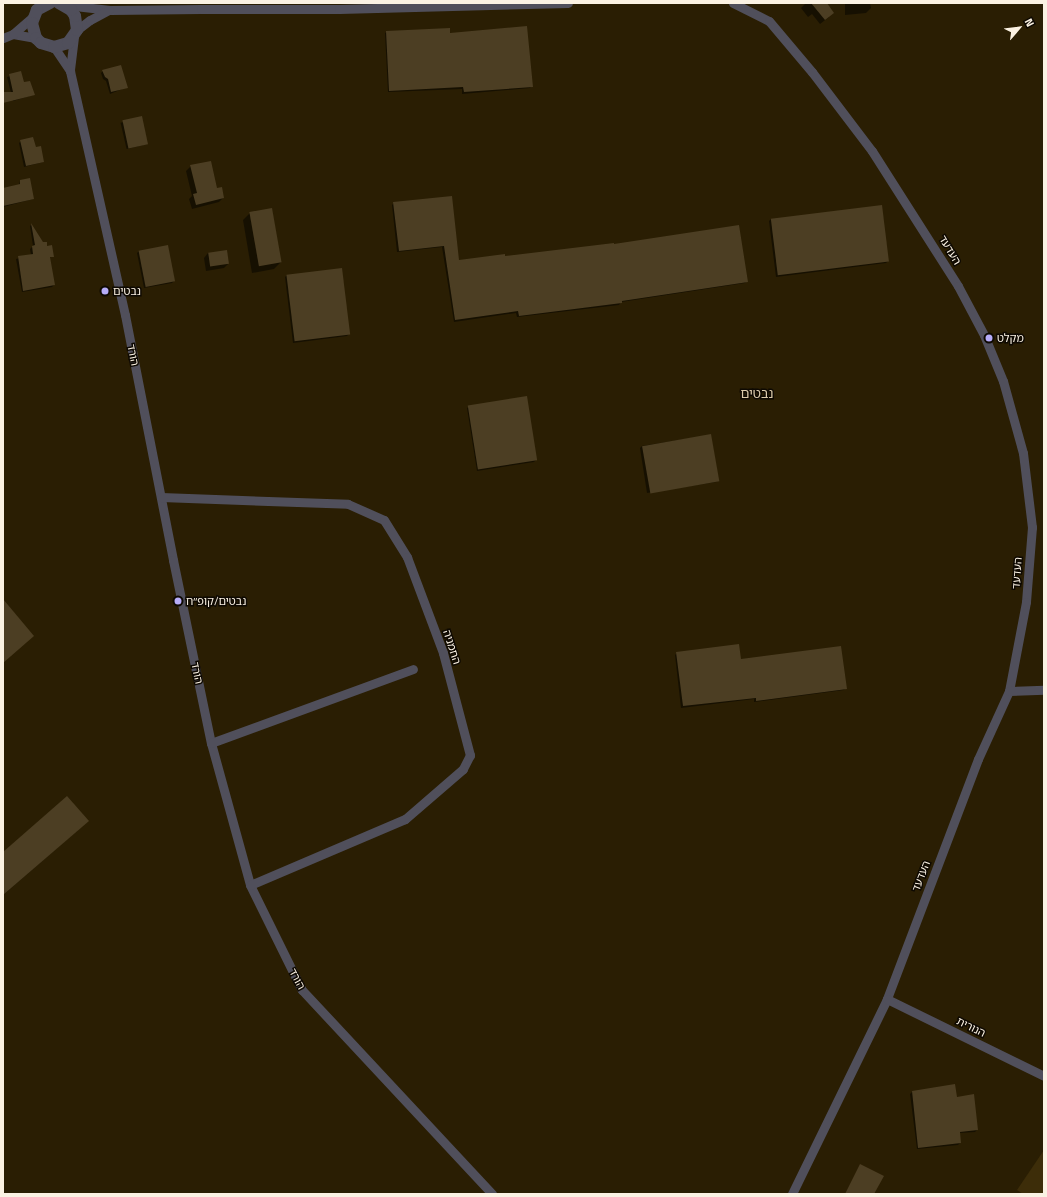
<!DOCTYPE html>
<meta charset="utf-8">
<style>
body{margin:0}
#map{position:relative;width:1047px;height:1197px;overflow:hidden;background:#2a1e03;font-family:"Titillium Web","Noto Sans Hebrew",sans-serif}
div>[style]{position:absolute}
.green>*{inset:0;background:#3d2d09}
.shadow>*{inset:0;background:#0007;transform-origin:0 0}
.building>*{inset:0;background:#4c3e23;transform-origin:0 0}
.minor>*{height:9px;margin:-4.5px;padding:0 4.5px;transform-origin:4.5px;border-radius:4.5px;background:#504f5b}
.tertiary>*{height:12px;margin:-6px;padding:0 6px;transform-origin:6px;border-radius:6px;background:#504f5b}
.dots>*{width:11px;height:11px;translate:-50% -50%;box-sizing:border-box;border:2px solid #0e0902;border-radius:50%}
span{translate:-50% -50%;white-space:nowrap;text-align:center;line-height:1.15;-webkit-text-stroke:3px #0e0902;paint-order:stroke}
.street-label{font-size:11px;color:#fbf2e3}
.poi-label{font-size:11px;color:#fbf2e3}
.left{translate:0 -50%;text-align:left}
.quarter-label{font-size:13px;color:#dbcaab}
.frame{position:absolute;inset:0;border:4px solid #fbf2e3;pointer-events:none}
.north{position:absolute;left:999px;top:8px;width:40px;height:40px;-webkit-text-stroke:3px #0e0902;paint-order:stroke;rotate:62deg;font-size:11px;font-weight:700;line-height:16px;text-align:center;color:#fbf2e3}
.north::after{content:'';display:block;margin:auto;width:14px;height:18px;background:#fbf2e3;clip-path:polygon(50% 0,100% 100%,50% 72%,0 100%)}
</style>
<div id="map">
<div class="green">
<div style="clip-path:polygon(1044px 1150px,1044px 1194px,1023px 1194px,1017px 1190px)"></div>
</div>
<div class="shadow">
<div style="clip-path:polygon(806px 3px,820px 3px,829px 17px,820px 24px,812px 14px,808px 17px,801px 8px)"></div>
<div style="clip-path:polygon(845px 3px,870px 3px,871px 8px,866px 13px,845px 15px)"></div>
<div style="clip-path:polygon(387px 32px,449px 34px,532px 86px,530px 88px,462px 94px,462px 89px,388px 92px,385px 33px)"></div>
<div style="clip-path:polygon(103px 71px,127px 87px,110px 94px,106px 81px,103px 79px,101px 73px)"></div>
<div style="clip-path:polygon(20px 73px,23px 83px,33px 95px,13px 101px,7px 77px)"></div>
<div style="left:141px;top:118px;width:27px;height:21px;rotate:77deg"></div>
<div style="clip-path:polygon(21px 141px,35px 148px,43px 162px,24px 167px,19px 143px)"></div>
<div style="clip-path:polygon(191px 166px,223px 198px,219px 202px,192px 209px,189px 199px,192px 196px,186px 171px)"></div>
<div style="clip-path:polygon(20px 181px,33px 199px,3px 207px,3px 189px,19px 185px)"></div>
<div style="clip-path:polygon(451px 197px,458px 262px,504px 257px,747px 281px,745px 283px,621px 302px,619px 305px,517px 317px,516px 313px,454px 322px,442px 247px,397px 252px,392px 205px,394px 203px)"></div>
<div style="clip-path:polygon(250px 213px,281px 262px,274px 269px,252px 273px,243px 220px)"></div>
<div style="clip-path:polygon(771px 219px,888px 261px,886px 263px,776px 277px,769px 221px)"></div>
<div style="clip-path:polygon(31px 225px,52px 256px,49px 258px,54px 285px,52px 287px,22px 292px,16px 259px,31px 255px,30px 249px,33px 246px,30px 226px)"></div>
<div style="clip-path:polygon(139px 251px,174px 281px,172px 283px,144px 288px,137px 253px)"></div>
<div style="clip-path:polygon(208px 253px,228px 264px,224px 268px,206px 271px,204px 258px)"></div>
<div style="clip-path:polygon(287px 275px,349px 334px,347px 336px,293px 343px,285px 277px)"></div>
<div style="clip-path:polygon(469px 407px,536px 460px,534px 462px,477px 471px,467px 408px)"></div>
<div style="clip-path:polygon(710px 435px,718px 480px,716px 482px,647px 493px,640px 448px,642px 446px)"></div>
<div style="clip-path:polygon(677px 653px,740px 660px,846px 688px,844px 690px,754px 702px,754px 699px,681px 708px,675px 655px)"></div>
<div style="clip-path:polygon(78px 830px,3px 895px,3px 853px)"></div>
<div style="clip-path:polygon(912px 1092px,957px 1098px,977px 1130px,975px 1132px,959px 1133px,960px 1143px,958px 1145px,917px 1149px,910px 1094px)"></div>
</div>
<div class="building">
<div style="clip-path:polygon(811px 3px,827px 3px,834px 13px,825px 20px)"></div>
<div style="clip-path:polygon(527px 26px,533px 87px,464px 92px,463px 87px,389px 91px,386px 31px,450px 28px,450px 33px)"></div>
<div style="clip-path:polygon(121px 65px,128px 88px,111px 92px,108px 79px,105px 77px,102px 70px)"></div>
<div style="clip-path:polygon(21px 71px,24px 82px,30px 81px,35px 95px,3px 103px,3px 92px,13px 92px,9px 74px)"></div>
<div style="left:142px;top:116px;width:29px;height:20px;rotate:78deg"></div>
<div style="clip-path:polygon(33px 137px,36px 147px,41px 146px,44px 162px,26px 166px,20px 140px)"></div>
<div style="clip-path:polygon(211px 161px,217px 188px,222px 187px,224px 198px,196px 205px,193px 194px,197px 193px,190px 165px)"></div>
<div style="clip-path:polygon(30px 178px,34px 199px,3px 206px,3px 188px,20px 184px,20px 180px)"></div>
<div style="clip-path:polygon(452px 196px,459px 260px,505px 254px,505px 256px,614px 243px,614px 244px,739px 225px,748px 282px,622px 301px,622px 303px,519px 316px,518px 311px,455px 320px,444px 246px,399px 251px,393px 202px)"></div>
<div style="left:882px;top:205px;width:57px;height:112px;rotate:83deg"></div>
<div style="left:272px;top:208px;width:55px;height:23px;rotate:80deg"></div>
<div style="clip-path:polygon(31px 223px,43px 242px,47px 242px,47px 246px,52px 245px,54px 257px,50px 257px,55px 285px,23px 291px,18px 256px,33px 254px,32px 246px,35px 245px)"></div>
<div style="left:168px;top:245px;width:37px;height:30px;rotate:79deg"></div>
<div style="left:227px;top:250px;width:14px;height:19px;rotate:82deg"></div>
<div style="left:342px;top:268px;width:67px;height:56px;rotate:83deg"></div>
<div style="left:527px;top:396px;width:65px;height:60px;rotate:81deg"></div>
<div style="left:711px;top:434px;width:48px;height:70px;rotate:80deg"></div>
<div style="clip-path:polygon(3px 599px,34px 636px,3px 663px)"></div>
<div style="clip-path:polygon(739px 644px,741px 659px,841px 646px,847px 689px,756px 701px,756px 698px,683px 706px,676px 652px)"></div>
<div style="clip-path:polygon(67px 796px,89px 821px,3px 895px,3px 852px)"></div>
<div style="clip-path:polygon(955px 1084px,957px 1097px,974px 1094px,978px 1130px,960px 1132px,961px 1143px,918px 1148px,912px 1091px)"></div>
<div style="clip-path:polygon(860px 1164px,884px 1176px,874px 1194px,845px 1194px)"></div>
</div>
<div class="minor">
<div style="left:733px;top:3px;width:40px;rotate:26.6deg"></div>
<div style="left:769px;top:21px;width:67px;rotate:49.9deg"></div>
<div style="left:812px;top:72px;width:99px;rotate:52.8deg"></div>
<div style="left:872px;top:151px;width:160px;rotate:57.5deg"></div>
<div style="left:958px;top:286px;width:55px;rotate:62deg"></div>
<div style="left:984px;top:335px;width:50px;rotate:67.6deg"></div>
<div style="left:1003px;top:381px;width:75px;rotate:74.5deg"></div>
<div style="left:1023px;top:453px;width:75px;rotate:83.1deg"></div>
<div style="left:1032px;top:527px;width:75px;rotate:94.6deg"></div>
<div style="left:1026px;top:602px;width:91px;rotate:100.8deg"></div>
<div style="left:1009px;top:691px;width:75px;rotate:114.5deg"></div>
<div style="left:978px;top:759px;width:257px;rotate:110.8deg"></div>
<div style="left:887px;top:999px;width:217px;rotate:116deg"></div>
<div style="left:66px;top:5px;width:44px;rotate:6.5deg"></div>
<div style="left:110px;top:10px;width:91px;rotate:-0.6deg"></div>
<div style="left:201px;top:9px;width:138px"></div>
<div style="left:339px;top:9px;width:229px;rotate:-1.5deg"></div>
<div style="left:77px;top:30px;width:16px;rotate:-38deg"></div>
<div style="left:90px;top:20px;width:21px;rotate:-28deg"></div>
<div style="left:13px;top:34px;width:23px;rotate:10deg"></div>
<div style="left:74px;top:37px;width:34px;rotate:97deg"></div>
<div style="left:70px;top:71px;width:250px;rotate:77.3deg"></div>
<div style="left:125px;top:315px;width:250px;rotate:78.9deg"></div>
<div style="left:173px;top:560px;width:187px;rotate:78.3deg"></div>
<div style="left:211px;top:743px;width:147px;rotate:74.6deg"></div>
<div style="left:250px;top:885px;width:117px;rotate:63.7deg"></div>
<div style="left:302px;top:990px;width:279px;rotate:47deg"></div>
<div style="left:3px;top:38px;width:11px;rotate:-22deg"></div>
<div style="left:13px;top:34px;width:28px;rotate:-41deg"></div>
<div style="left:54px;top:47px;width:29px;rotate:56deg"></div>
<div style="left:161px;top:497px;width:187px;rotate:2.1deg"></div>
<div style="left:348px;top:504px;width:39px;rotate:24deg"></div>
<div style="left:384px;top:520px;width:44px;rotate:58.1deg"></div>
<div style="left:407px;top:557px;width:103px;rotate:69.4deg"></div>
<div style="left:443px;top:653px;width:106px;rotate:75.2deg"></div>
<div style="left:470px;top:755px;width:16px;rotate:117deg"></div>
<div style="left:463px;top:769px;width:77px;rotate:139.2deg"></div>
<div style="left:405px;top:819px;width:168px;rotate:156.9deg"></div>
<div style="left:1009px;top:691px;width:35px;rotate:-2deg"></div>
<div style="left:211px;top:743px;width:215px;rotate:-20.1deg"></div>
<div style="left:887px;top:999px;width:175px;rotate:26.1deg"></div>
</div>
<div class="tertiary">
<div style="left:50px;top:3px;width:15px;rotate:152deg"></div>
<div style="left:37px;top:10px;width:14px;rotate:111deg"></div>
<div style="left:32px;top:23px;width:16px;rotate:75deg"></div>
<div style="left:36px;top:38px;width:7px;rotate:45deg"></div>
<div style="left:41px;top:43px;width:14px;rotate:17deg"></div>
<div style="left:54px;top:47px;width:15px;rotate:-16deg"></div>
<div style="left:68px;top:43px;width:16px;rotate:-55deg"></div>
<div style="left:77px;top:30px;width:14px;rotate:-98deg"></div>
<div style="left:75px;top:16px;width:7px;rotate:-124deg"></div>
<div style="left:71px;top:10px;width:14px;rotate:-150deg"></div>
</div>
<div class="dots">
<div style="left:105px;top:291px;background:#b6acf8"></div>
<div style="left:989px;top:338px;background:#b6acf8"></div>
<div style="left:178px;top:601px;background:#b6acf8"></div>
</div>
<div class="street-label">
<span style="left:950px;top:250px;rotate:59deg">העדעד</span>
<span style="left:133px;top:355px;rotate:79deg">הורד</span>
<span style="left:1017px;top:573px;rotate:-86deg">העדעד</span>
<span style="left:452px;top:647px;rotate:72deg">החמניה</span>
<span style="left:197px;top:673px;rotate:78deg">הורד</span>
<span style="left:921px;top:876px;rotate:-69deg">העדעד</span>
<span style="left:297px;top:979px;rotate:62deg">הורד</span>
<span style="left:971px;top:1027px;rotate:26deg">הנורית</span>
</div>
<div class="poi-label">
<span class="left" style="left:113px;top:291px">נבטים</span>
<span class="left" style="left:997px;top:338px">מקלט</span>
<span class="left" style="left:186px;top:601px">נבטים/קופ״ח</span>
</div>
<div class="quarter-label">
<span style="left:757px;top:393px">נבטים</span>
</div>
<div class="frame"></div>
<div class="north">N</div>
</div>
